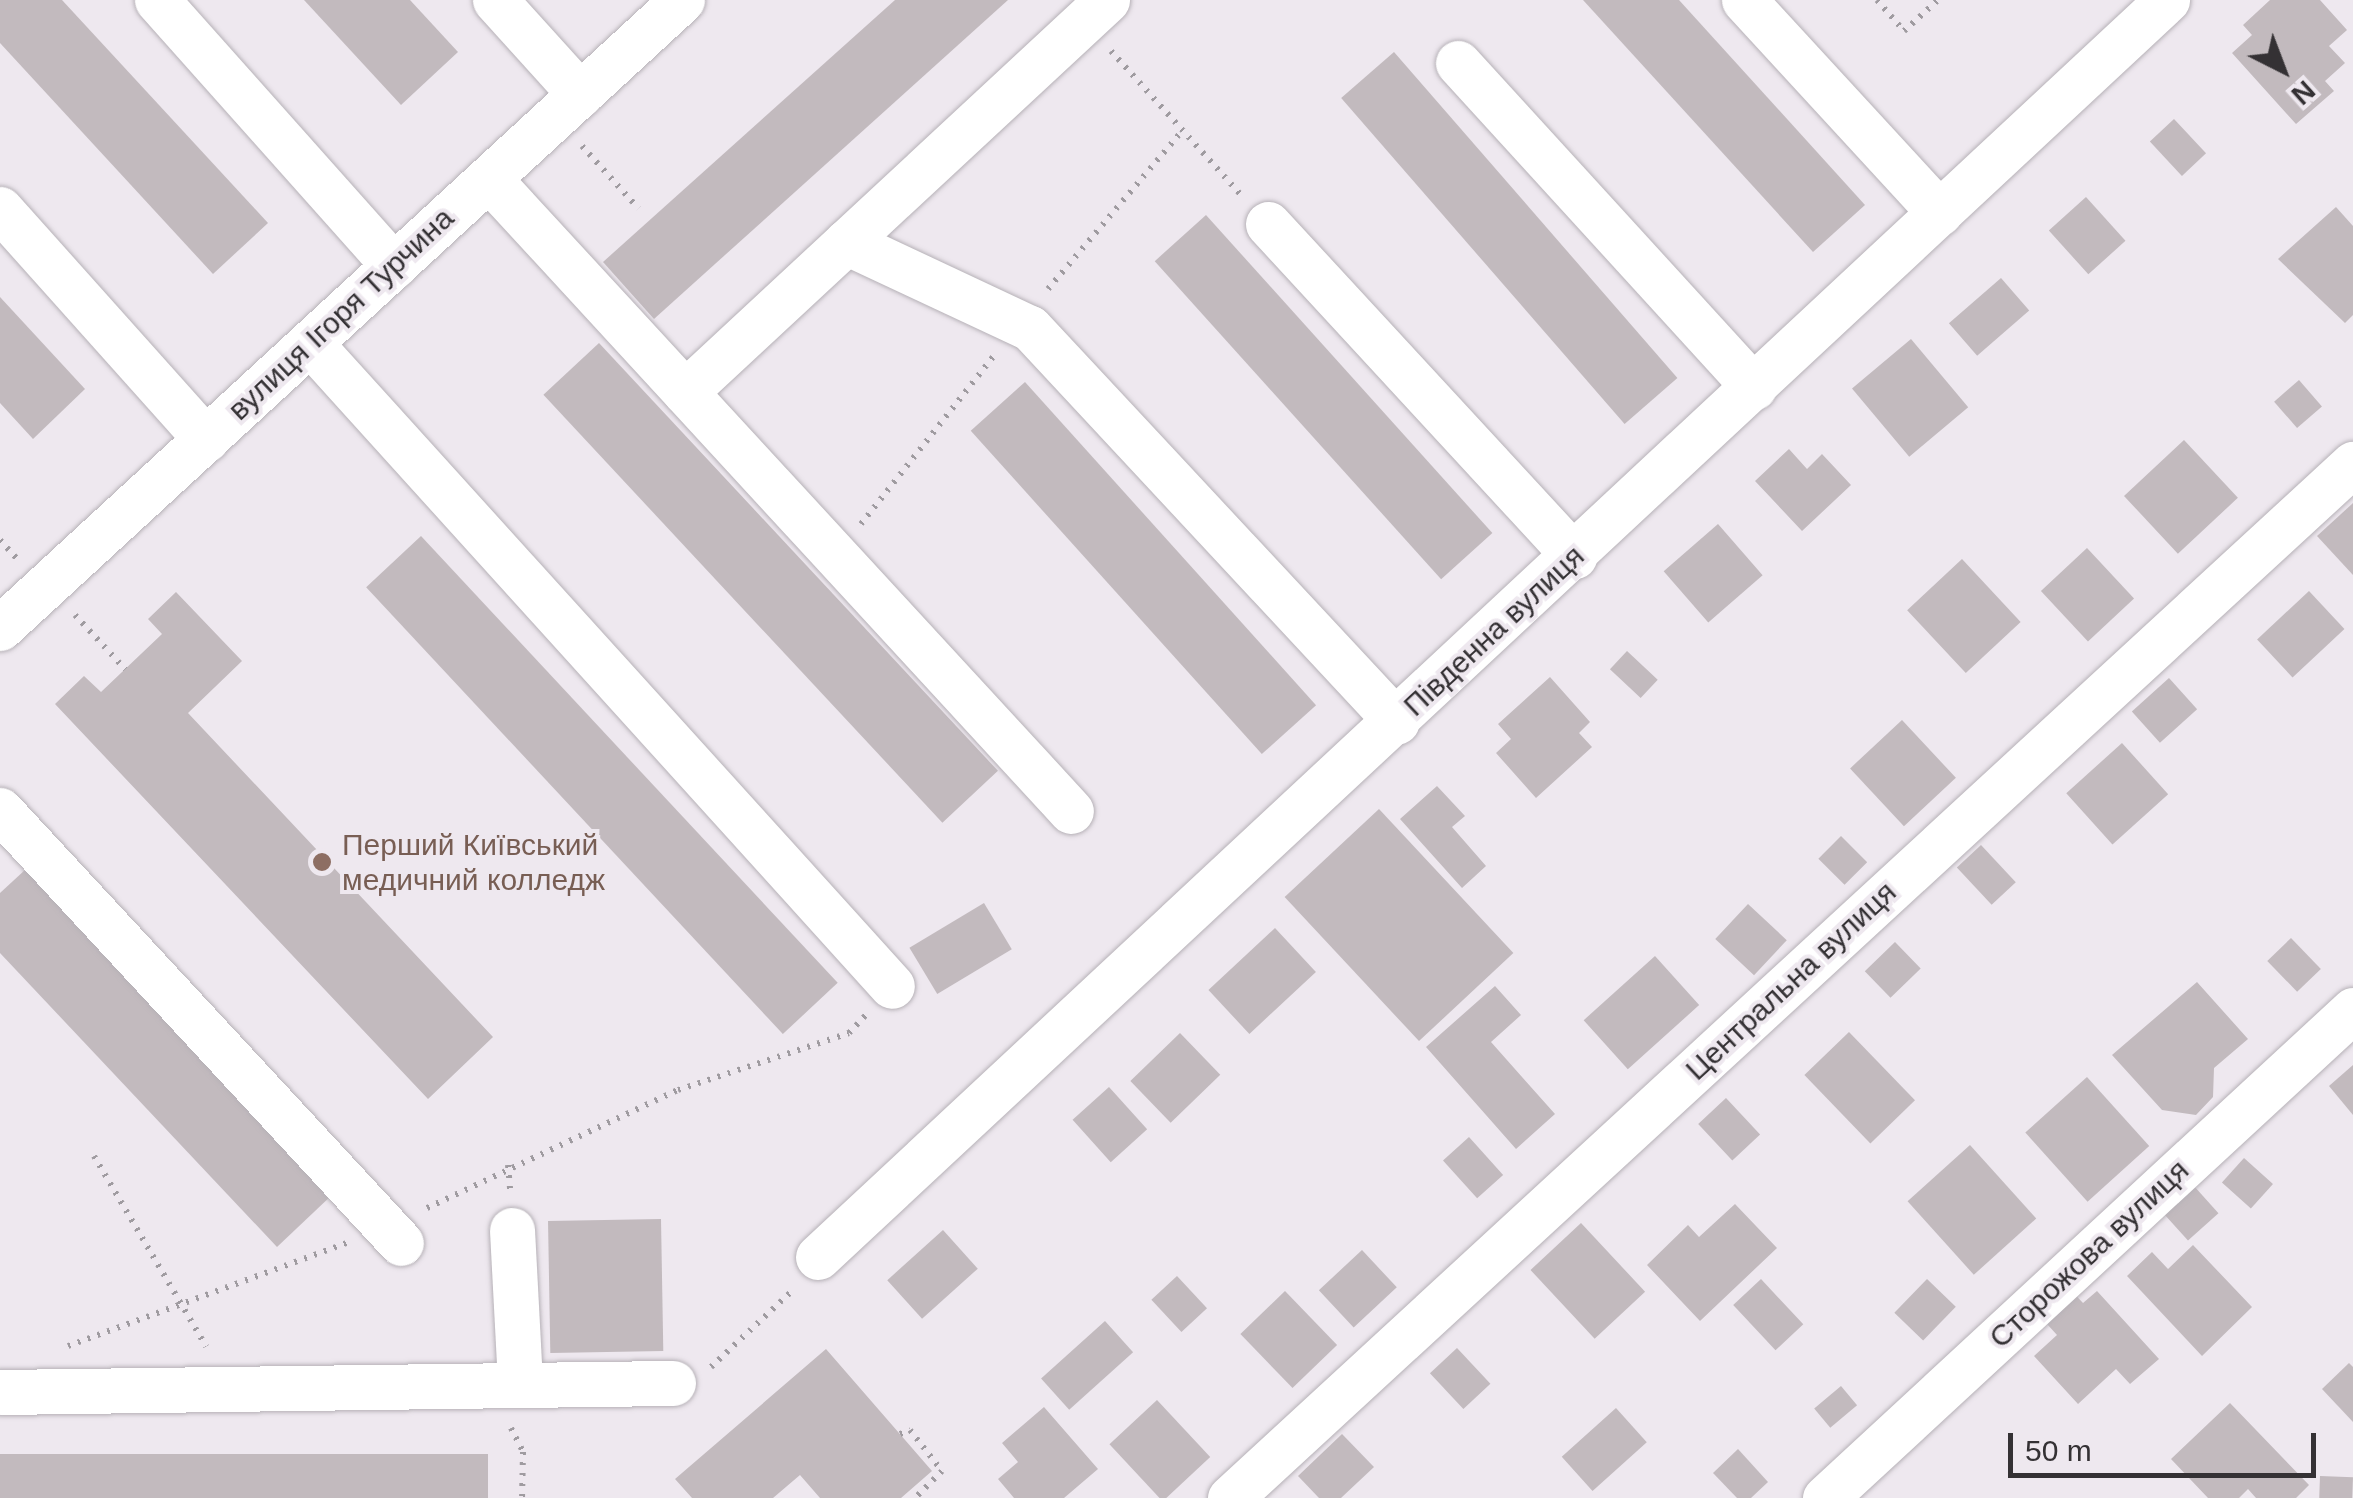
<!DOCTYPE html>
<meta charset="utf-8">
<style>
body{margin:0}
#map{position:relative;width:2353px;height:1498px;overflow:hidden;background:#eee8ef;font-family:Arial,sans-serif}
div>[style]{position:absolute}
.building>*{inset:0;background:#c2babe;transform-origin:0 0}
.path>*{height:6px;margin-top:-3px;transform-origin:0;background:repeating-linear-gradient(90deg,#9f9ba0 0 2.5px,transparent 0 10.5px)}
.roads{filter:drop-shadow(0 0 2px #b6b1b7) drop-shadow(0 0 2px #b6b1b7)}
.minor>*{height:45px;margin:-22.5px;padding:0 22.5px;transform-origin:22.5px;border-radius:22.5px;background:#fff}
.dots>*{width:28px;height:28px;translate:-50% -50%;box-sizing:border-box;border:5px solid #eee8ef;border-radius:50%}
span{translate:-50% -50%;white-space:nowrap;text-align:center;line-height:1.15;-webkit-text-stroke:8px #eee8ef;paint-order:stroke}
.street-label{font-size:30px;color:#343134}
.education-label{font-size:30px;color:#785e54}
.left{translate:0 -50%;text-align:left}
.north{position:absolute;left:2233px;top:20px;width:100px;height:100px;-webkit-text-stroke:8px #eee8ef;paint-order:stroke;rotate:138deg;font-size:28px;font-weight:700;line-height:40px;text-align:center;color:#343134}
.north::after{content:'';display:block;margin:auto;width:35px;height:45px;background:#343134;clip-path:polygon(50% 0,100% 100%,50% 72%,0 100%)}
.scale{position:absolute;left:2008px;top:1433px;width:308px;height:45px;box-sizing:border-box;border:5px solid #343134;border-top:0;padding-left:12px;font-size:30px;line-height:35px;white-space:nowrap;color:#343134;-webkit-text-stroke:8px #eee8ef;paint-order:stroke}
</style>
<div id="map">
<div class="building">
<div style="clip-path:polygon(0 0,62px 0,268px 223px,213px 274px,0 43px)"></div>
<div style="clip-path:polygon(304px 0,410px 0,458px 52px,401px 105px)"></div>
<div style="clip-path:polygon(895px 0,1008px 0,654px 319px,603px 262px)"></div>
<div style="clip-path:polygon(1583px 0,1679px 0,1865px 205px,1813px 252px)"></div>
<div style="clip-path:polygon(2270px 0,2320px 0,2347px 30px,2329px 46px,2345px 63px,2325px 81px,2334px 91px,2296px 124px,2232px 53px,2252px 35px,2243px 25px)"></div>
<div style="left:1394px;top:52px;width:432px;height:70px;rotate:49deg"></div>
<div style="left:2174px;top:119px;width:47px;height:33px;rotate:47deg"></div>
<div style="left:2086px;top:197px;width:59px;height:50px;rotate:48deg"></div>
<div style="clip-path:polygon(2336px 207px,2353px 226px,2353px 315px,2345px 323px,2278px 259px)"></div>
<div style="left:1206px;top:215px;width:428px;height:69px;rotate:48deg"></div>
<div style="left:2001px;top:278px;width:43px;height:69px;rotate:49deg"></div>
<div style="clip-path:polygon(0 297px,85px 389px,33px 439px,0 403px)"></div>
<div style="left:1911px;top:339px;width:89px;height:77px;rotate:50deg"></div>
<div style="left:599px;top:343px;width:585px;height:76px;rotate:47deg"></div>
<div style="left:2299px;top:380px;width:35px;height:33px;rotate:49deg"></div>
<div style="left:1025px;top:382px;width:435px;height:73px;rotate:48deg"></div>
<div style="left:2184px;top:440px;width:79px;height:82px;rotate:47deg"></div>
<div style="clip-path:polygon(1789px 449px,1807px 469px,1822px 454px,1851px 485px,1802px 531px,1755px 481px)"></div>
<div style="clip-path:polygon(2353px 503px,2353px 575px,2317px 536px)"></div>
<div style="left:1718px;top:524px;width:68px;height:72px;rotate:49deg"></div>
<div style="left:421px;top:536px;width:611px;height:75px;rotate:47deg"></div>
<div style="left:2087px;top:548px;width:69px;height:63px;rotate:47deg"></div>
<div style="left:1962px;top:559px;width:86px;height:75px;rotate:47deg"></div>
<div style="left:2309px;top:591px;width:52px;height:71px;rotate:47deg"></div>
<div style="clip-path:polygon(176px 592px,242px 661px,188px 713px,493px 1037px,428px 1099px,55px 704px,84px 676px,101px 692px,162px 634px,148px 619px)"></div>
<div style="left:1627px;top:651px;width:42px;height:25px;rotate:43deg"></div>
<div style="clip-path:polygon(1550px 677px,1590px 722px,1579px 733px,1592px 747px,1536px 798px,1496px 753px,1511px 739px,1498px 724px)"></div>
<div style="left:2169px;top:678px;width:42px;height:50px;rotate:48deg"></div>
<div style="left:1902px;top:720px;width:79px;height:71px;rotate:47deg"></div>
<div style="left:2122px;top:743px;width:69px;height:75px;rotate:48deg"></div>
<div style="clip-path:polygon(1437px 786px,1465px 816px,1452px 827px,1486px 866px,1462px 888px,1400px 819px)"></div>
<div style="left:1379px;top:809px;width:197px;height:129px;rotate:47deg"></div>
<div style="left:1841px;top:836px;width:37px;height:32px;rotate:45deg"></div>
<div style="left:1981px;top:845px;width:51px;height:33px;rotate:47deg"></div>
<div style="clip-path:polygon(26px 869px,333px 1194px,277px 1247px,0 953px,0 893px)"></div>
<div style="left:984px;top:903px;width:54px;height:87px;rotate:59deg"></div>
<div style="left:1748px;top:904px;width:53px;height:48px;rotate:43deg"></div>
<div style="left:1275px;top:928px;width:60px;height:91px;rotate:47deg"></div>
<div style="left:2291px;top:938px;width:43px;height:33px;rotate:46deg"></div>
<div style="left:1895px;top:942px;width:37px;height:42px;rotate:46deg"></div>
<div style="left:1655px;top:956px;width:66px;height:96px;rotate:48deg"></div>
<div style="clip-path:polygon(2197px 982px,2248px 1039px,2214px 1068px,2213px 1097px,2196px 1115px,2162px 1110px,2112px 1055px)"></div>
<div style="clip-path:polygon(1495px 986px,1521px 1015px,1491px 1042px,1555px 1114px,1516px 1149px,1426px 1047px)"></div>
<div style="left:1849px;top:1032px;width:95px;height:62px;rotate:46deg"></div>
<div style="left:1180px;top:1033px;width:58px;height:69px;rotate:46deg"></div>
<div style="clip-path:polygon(2353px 1065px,2353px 1115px,2329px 1086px)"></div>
<div style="left:2087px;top:1077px;width:93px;height:83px;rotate:48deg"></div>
<div style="left:1109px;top:1087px;width:57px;height:49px;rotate:48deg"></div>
<div style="left:1726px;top:1098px;width:50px;height:38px;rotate:47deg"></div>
<div style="left:1469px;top:1137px;width:51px;height:35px;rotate:48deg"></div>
<div style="left:1970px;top:1145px;width:99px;height:84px;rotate:48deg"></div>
<div style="left:2244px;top:1158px;width:39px;height:33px;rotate:42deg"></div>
<div style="left:2185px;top:1176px;width:50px;height:41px;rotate:48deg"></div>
<div style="clip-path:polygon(1735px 1204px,1777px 1248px,1700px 1321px,1647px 1265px,1688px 1225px,1699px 1237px)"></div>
<div style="left:661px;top:1219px;width:132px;height:113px;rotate:89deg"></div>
<div style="left:1581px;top:1223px;width:94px;height:69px;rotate:47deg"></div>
<div style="left:943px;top:1230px;width:52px;height:75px;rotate:48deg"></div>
<div style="clip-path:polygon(2193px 1245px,2252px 1307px,2202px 1356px,2127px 1276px,2152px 1252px,2168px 1269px)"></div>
<div style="left:1362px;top:1250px;width:51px;height:59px;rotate:47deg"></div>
<div style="left:1177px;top:1276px;width:44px;height:35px;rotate:47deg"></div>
<div style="left:1761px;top:1279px;width:62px;height:38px;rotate:47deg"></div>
<div style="left:1927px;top:1279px;width:40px;height:47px;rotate:44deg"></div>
<div style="clip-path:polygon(2068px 1287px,2083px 1303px,2097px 1291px,2159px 1359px,2130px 1384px,2116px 1369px,2078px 1404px,2034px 1356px,2057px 1335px,2047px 1324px,2058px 1313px,2050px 1304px)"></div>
<div style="left:1285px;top:1291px;width:75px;height:62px;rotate:46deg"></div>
<div style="left:1105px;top:1321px;width:42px;height:86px;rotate:48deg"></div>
<div style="left:1457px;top:1348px;width:49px;height:37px;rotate:47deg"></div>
<div style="clip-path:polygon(826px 1349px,932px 1471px,901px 1498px,820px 1498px,800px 1475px,773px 1498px,692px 1498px,675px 1479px)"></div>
<div style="clip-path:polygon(2349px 1363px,2353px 1367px,2353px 1422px,2322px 1389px)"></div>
<div style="left:1841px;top:1386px;width:25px;height:35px;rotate:50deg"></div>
<div style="left:1157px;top:1400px;width:78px;height:65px;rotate:47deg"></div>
<div style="clip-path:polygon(2230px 1403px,2309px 1485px,2296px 1498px,2256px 1498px,2248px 1489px,2239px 1498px,2208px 1498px,2171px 1459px)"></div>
<div style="clip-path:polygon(1044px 1407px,1098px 1469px,1064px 1498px,1014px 1498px,998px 1479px,1018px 1462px,1002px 1443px)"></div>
<div style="left:1616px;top:1408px;width:46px;height:73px;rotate:48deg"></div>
<div style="clip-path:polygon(1342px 1434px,1374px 1467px,1341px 1498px,1319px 1498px,1298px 1476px)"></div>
<div style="clip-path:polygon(1738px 1449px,1768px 1482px,1751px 1498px,1737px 1498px,1713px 1473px)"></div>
<div style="left:488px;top:1454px;width:44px;height:488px;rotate:90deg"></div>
<div style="left:2320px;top:1476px;width:33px;height:22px;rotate:2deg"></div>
</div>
<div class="path">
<div style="left:1877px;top:0;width:41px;rotate:48.9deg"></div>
<div style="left:1904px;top:31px;width:46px;rotate:-42.4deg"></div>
<div style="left:1111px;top:51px;width:193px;rotate:47.9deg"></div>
<div style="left:582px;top:146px;width:84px;rotate:47.9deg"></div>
<div style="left:1048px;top:289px;width:209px;rotate:-49.7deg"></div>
<div style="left:861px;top:524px;width:213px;rotate:-51.7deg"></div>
<div style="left:0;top:540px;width:24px;rotate:48deg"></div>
<div style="left:75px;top:615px;width:74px;rotate:47.2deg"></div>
<div style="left:94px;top:1156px;width:221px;rotate:59.5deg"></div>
<div style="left:508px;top:1165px;width:24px;rotate:85deg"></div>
<div style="left:427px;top:1208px;width:277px;rotate:-25.2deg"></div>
<div style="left:678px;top:1090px;width:180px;rotate:-18.4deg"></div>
<div style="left:849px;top:1033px;width:25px;rotate:-47deg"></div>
<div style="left:68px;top:1346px;width:297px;rotate:-20.3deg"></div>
<div style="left:711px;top:1367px;width:112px;rotate:-43.2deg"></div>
<div style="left:511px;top:1428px;width:27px;rotate:63deg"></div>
<div style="left:523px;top:1452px;width:46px;rotate:91.2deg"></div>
<div style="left:900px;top:1434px;width:11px;rotate:-22deg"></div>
<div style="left:910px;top:1430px;width:52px;rotate:52deg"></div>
<div style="left:942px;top:1471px;width:38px;rotate:135deg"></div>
</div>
<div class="roads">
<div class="minor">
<div style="left:157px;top:0;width:356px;rotate:48.3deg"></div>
<div style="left:495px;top:0;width:127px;rotate:47.9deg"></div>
<div style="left:1744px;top:0;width:289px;rotate:47.4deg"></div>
<div style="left:1458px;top:63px;width:439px;rotate:47.6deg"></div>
<div style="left:489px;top:179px;width:859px;rotate:47.36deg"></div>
<div style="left:0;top:209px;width:309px;rotate:48.2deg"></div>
<div style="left:1268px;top:224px;width:452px;rotate:47.3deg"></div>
<div style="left:846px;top:242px;width:203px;rotate:25.1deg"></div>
<div style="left:1030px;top:328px;width:538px;rotate:47.03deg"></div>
<div style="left:310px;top:343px;width:867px;rotate:47.85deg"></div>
<div style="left:685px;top:392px;width:576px;rotate:-42.89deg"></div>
<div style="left:0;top:628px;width:927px;rotate:-42.64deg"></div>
<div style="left:0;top:810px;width:590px;rotate:47.2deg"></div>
<div style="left:512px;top:1230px;width:152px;rotate:87deg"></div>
<div style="left:818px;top:1257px;width:1844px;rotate:-42.98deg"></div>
<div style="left:0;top:1392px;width:673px;rotate:-0.77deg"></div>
<div style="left:1230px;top:1498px;width:1527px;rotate:-42.64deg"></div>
<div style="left:1825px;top:1498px;width:719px;rotate:-42.75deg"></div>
</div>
</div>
<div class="dots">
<div style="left:322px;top:862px;background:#8d6e63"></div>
</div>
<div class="street-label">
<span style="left:341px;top:314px;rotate:-43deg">вулиця Ігоря Турчина</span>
<span style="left:1494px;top:631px;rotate:-43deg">Південна вулиця</span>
<span style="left:1791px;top:981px;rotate:-43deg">Центральна вулиця</span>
<span style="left:2089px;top:1254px;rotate:-43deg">Сторожова вулиця</span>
</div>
<div class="education-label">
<span class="left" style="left:342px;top:862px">Перший Київський<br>медичний колледж</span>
</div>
<div class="north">N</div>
<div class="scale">50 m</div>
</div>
